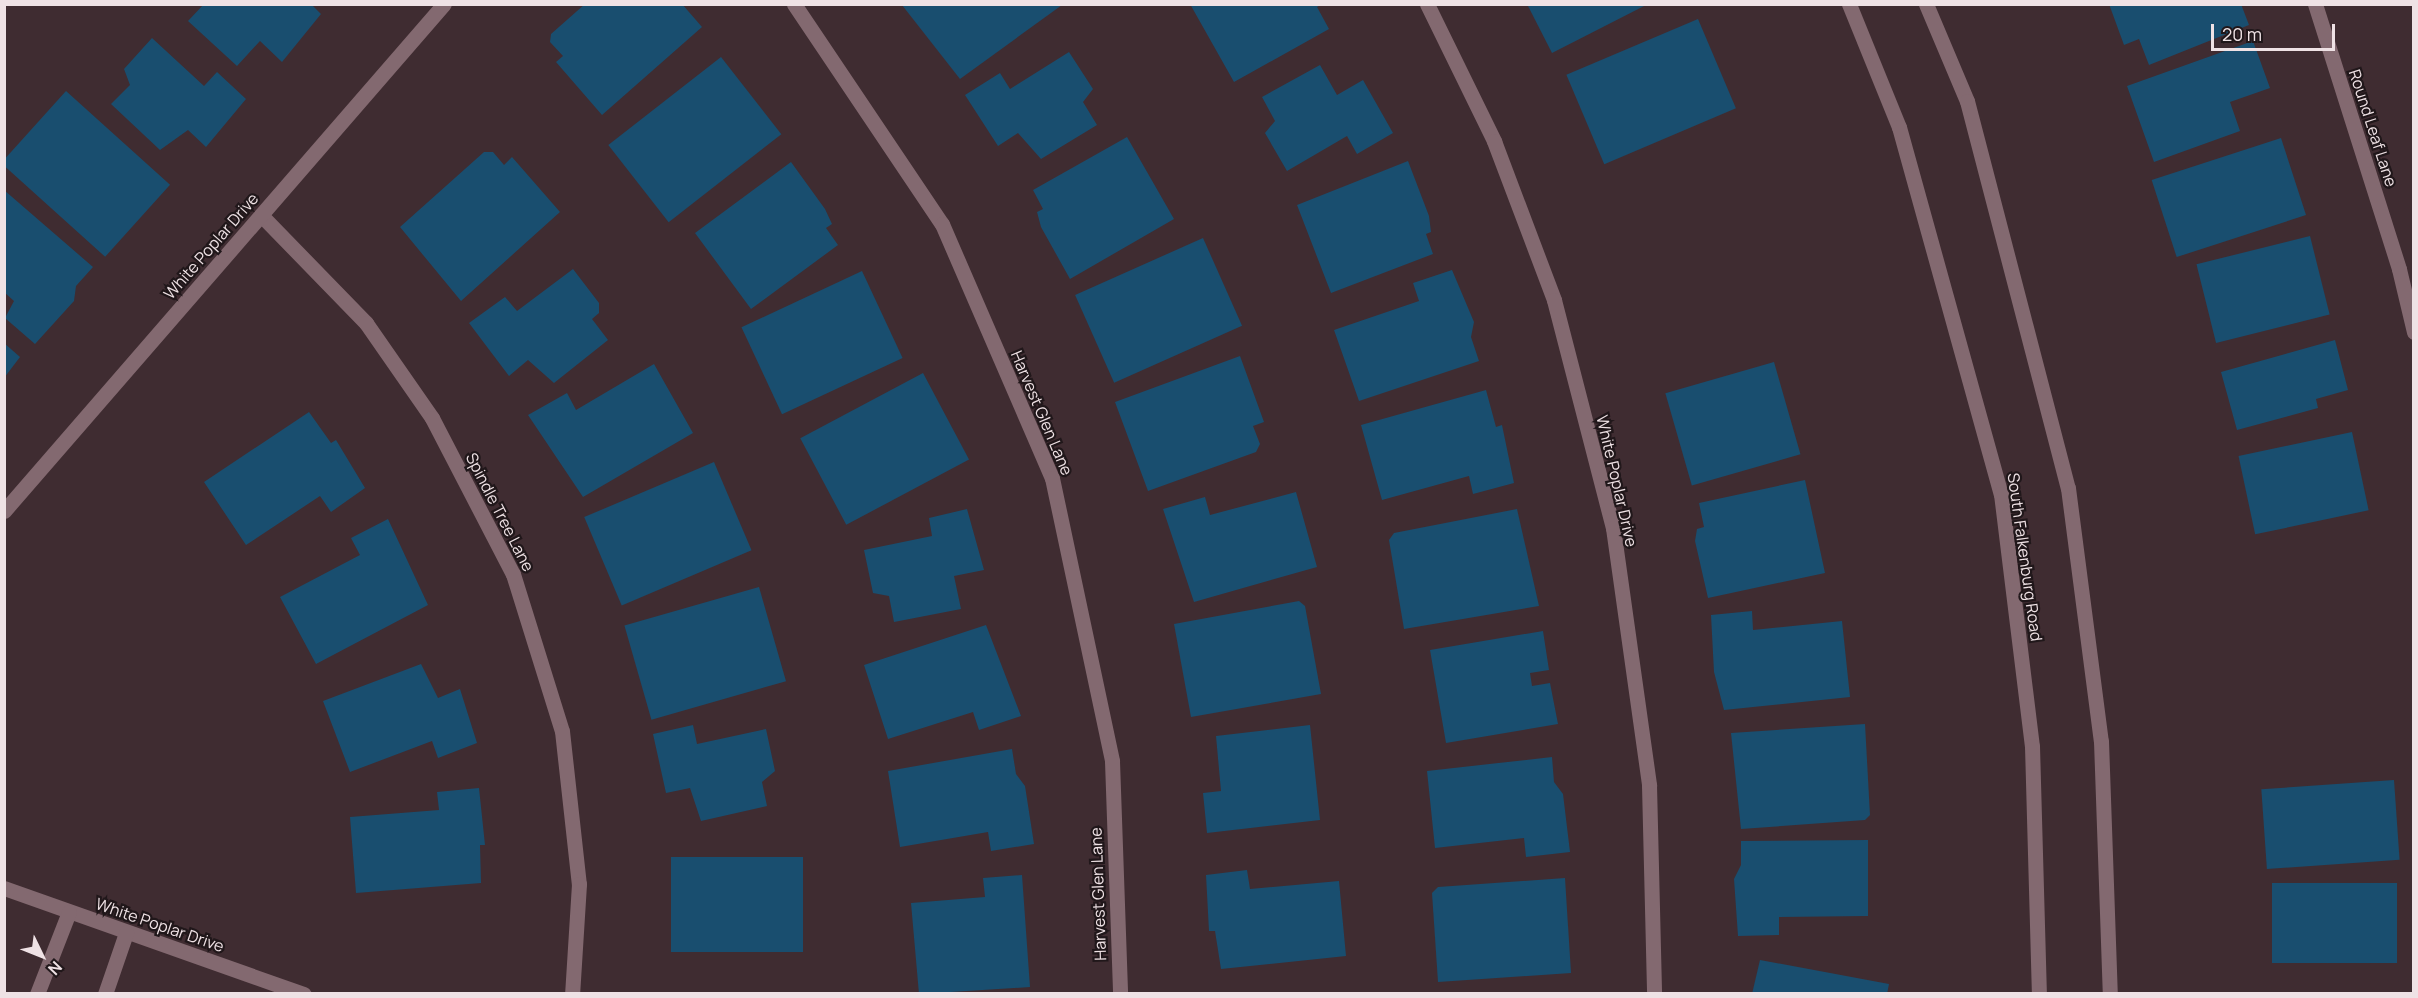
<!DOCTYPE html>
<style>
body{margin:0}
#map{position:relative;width:2418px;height:998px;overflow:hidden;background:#3f2c31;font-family:Manrope,sans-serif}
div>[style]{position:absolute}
.building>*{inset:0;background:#194e6f;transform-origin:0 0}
.minor>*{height:15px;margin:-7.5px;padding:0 7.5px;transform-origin:7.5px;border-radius:7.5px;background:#836970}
span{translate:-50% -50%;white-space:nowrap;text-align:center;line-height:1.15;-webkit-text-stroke:4.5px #20171a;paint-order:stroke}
.street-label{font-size:16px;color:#efe2e5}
.frame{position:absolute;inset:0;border:6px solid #efe2e5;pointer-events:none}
.north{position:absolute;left:12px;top:926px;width:60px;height:60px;-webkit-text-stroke:4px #20171a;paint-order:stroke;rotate:133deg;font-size:16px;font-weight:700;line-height:24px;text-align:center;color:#efe2e5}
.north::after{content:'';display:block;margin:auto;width:21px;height:27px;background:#efe2e5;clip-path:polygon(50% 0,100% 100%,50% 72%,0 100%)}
.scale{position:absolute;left:2211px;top:24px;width:124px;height:27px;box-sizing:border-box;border:3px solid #efe2e5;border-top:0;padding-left:8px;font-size:18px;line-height:21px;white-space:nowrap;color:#efe2e5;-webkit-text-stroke:4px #20171a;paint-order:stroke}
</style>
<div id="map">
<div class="building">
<div style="clip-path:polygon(204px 4px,311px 4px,321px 14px,282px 62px,260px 41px,237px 66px,188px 21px)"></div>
<div style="clip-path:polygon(585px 4px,682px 4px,702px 27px,602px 115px,556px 62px,563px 56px,550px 42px,551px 34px)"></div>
<div style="clip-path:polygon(1190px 4px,1322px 4px,1317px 7px,1329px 29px,1234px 82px)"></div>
<div style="clip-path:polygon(1527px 4px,1648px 4px,1552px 53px)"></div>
<div style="clip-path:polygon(2109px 4px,2241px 4px,2249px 25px,2149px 65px,2139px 39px,2124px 45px)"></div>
<div style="clip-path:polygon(902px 5px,1062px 5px,960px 79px)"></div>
<div style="left:1698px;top:19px;width:97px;height:143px;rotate:67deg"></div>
<div style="clip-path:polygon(152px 38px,204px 86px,217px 72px,246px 99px,206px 147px,188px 130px,160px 150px,111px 104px,130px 85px,124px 69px)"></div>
<div style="clip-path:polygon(2253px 41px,2270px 88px,2230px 102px,2240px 131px,2154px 162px,2127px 86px)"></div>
<div style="clip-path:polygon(1069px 52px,1093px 89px,1083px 102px,1097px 125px,1041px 159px,1018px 133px,998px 146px,965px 95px,1000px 73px,1010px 89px)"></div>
<div style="left:721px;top:57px;width:98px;height:143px;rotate:52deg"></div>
<div style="clip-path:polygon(1320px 65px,1337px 95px,1363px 80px,1393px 133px,1357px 154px,1347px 136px,1287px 171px,1265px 133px,1275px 121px,1262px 97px)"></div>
<div style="left:66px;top:91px;width:140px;height:97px;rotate:42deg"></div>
<div style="clip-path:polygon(1127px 137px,1174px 219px,1070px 279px,1041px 227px,1037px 212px,1043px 209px,1033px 190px)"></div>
<div style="left:2281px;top:138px;width:81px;height:136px;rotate:72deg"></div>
<div style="clip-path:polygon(484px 152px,493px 152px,504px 165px,512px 157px,560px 212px,461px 301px,400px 227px)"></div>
<div style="clip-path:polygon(1408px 161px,1429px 216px,1431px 232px,1426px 234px,1433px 254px,1331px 293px,1297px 205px)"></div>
<div style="clip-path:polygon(791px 162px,825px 209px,832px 224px,826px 228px,838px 245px,751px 309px,695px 233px)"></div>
<div style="clip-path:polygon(4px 190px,93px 267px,76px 286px,74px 301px,35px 344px,5px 318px,14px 301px,4px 292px)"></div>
<div style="left:2310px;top:236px;width:81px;height:117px;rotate:76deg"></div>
<div style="left:1203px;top:238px;width:96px;height:140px;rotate:66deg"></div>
<div style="clip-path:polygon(573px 269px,599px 303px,599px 313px,592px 319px,608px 340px,554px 383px,528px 360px,509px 376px,469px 323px,505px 297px,517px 311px)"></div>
<div style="clip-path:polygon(1452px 270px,1474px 322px,1471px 337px,1479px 361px,1359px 401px,1334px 330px,1419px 301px,1413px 283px)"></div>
<div style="left:862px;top:271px;width:96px;height:133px;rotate:65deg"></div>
<div style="clip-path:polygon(2335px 340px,2348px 390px,2316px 399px,2318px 408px,2237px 430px,2221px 372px)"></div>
<div style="clip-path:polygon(4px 343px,20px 357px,4px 378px)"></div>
<div style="clip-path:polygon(1240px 356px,1264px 422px,1253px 426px,1260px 444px,1256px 452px,1148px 491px,1115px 402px)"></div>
<div style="left:1774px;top:362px;width:96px;height:113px;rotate:74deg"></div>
<div style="clip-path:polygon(654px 364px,693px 433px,583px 497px,528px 415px,567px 393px,576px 410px)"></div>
<div style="left:923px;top:373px;width:98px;height:139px;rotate:62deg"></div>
<div style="clip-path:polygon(1486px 390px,1496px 427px,1502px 425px,1514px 483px,1473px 494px,1469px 476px,1382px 500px,1361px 425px)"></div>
<div style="clip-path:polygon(309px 412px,331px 443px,336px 440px,365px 488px,331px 512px,320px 496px,246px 545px,204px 482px)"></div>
<div style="left:2352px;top:432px;width:80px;height:116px;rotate:78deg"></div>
<div style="left:714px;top:462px;width:96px;height:141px;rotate:67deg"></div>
<div style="clip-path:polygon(1805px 480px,1825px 573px,1708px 598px,1695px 541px,1697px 529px,1704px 527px,1699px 503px)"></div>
<div style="clip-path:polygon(1296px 492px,1317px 567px,1194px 602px,1163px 509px,1205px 497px,1210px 515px)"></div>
<div style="clip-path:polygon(967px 509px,984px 570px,954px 576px,961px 609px,894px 622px,889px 596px,873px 593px,864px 550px,932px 536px,929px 518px)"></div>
<div style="clip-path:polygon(1517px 509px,1539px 606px,1404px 629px,1389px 540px,1394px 533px)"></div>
<div style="clip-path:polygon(388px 519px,428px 605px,316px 664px,280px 597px,360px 555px,351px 538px)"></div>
<div style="left:759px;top:587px;width:98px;height:140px;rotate:74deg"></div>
<div style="clip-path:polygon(1299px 601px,1305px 606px,1321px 694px,1191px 717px,1174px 624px)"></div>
<div style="clip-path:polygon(1752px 611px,1753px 630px,1842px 621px,1850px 697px,1724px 710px,1714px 672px,1711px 615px)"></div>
<div style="clip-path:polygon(986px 625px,1021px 716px,979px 730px,973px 712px,888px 739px,864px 665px)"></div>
<div style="clip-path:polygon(1543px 631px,1549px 670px,1530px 673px,1532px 686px,1550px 683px,1558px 724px,1446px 743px,1430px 650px)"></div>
<div style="clip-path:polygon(421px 664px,438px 698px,460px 689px,477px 743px,438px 758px,432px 741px,350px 772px,323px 701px)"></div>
<div style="clip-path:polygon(1865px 724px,1870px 815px,1865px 820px,1741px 829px,1731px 733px)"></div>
<div style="clip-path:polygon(693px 725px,697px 744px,766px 729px,775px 771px,762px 782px,767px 806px,701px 821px,690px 788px,666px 793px,653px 734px)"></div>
<div style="clip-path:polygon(1310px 725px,1320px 820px,1207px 833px,1203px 793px,1221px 791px,1216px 736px)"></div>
<div style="clip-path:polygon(1012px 749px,1016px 774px,1025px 786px,1034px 844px,991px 851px,988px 832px,900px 847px,888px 771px)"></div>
<div style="clip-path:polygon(1552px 757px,1554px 782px,1563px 794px,1570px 852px,1526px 857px,1524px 838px,1435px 848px,1427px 771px)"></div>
<div style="left:2394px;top:780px;width:80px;height:133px;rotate:86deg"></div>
<div style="clip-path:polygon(479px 788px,485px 845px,480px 845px,481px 883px,356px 893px,350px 817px,439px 810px,437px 792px)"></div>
<div style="clip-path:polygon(1868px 840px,1868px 916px,1779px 917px,1779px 935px,1738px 936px,1734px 879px,1741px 865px,1741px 841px)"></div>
<div style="left:803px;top:857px;width:95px;height:132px;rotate:90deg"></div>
<div style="clip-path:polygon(1247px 870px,1250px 889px,1339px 881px,1346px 956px,1221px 969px,1215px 931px,1209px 931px,1206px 875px)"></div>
<div style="clip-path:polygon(1022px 875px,1030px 987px,919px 994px,911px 903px,985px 897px,983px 878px)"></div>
<div style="clip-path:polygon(1565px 878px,1571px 973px,1438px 982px,1432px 893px,1438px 887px)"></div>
<div style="left:2397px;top:883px;width:80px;height:125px;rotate:90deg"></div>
<div style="clip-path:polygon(1760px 960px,1889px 984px,1887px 994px,1752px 994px)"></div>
</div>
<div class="minor">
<div style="left:794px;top:4px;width:265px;rotate:56.1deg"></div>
<div style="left:942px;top:224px;width:277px;rotate:66.6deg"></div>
<div style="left:1052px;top:478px;width:289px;rotate:78deg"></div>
<div style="left:1112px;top:761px;width:233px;rotate:88deg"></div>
<div style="left:1427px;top:4px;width:153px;rotate:63.9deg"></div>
<div style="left:1494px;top:141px;width:170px;rotate:69.3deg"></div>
<div style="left:1554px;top:300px;width:236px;rotate:75.5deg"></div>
<div style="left:1613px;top:528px;width:260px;rotate:82deg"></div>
<div style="left:1649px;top:785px;width:209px;rotate:88.6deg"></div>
<div style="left:1849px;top:4px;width:133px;rotate:67.9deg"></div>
<div style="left:1899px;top:127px;width:381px;rotate:74.5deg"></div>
<div style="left:2001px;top:494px;width:254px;rotate:83deg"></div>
<div style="left:2032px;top:746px;width:248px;rotate:88.4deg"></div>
<div style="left:1926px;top:4px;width:105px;rotate:67.1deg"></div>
<div style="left:1967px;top:101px;width:400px;rotate:75.4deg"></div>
<div style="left:2068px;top:488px;width:255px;rotate:82.6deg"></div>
<div style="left:2101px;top:741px;width:253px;rotate:88deg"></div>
<div style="left:2315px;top:4px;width:278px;rotate:72.4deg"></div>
<div style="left:2399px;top:269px;width:65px;rotate:76.6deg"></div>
<div style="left:261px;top:215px;width:151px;rotate:45.8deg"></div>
<div style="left:366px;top:323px;width:116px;rotate:55.2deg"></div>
<div style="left:432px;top:418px;width:176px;rotate:62.6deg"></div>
<div style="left:513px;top:574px;width:164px;rotate:72.7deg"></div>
<div style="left:562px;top:731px;width:154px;rotate:83.7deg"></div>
<div style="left:579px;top:884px;width:110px;rotate:93.6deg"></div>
<div style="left:4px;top:511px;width:671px;rotate:-49.05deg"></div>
<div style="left:4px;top:888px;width:318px;rotate:19.5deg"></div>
<div style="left:37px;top:994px;width:88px;rotate:-68.7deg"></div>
<div style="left:105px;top:994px;width:65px;rotate:-71deg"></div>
</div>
<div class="street-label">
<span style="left:2373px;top:128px;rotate:72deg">Round Leaf Lane</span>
<span style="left:211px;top:246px;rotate:-49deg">White Poplar Drive</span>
<span style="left:1042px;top:413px;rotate:67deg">Harvest Glen Lane</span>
<span style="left:1617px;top:481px;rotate:77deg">White Poplar Drive</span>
<span style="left:500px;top:512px;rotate:63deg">Spindle Tree Lane</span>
<span style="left:2025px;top:557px;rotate:82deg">South Falkenburg Road</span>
<span style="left:1098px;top:894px;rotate:-92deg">Harvest Glen Lane</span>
<span style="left:160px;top:925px;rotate:19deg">White Poplar Drive</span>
</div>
<div class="frame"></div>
<div class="north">N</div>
<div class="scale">20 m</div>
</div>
